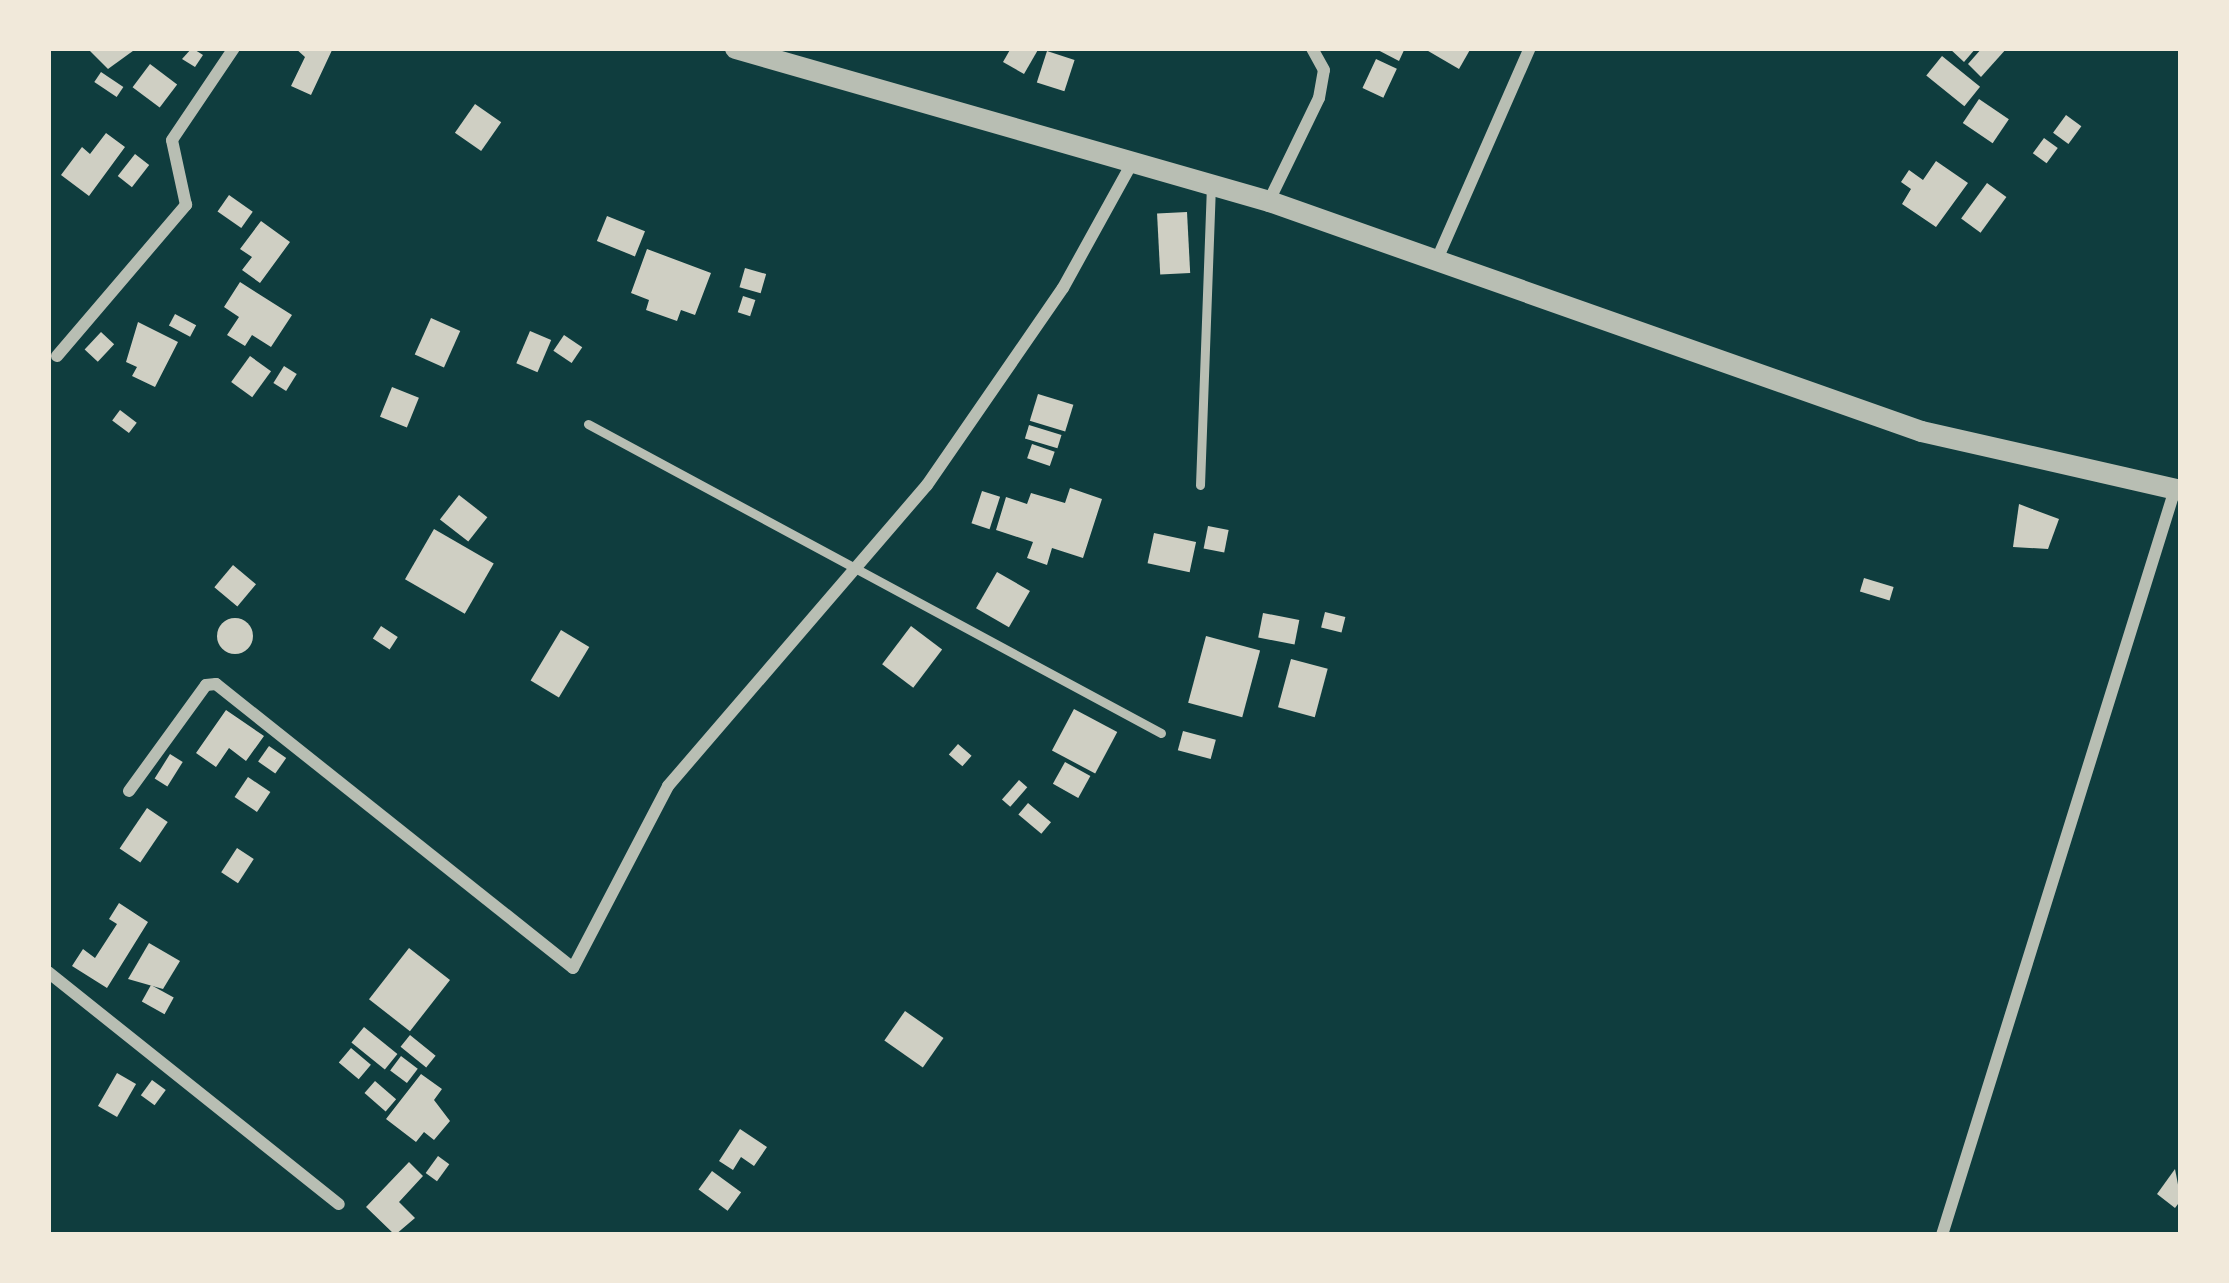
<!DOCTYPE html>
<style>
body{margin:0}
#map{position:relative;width:2229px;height:1283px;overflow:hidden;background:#0f3d3e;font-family:"PT Sans",sans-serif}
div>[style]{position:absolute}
.building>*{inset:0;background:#cfcfc3;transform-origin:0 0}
.round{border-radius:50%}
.service>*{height:9px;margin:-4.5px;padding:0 4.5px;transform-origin:4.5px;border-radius:4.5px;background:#b8beb3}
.minor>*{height:12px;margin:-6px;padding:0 6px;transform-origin:6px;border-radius:6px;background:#b8beb3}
.tertiary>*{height:21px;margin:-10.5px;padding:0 10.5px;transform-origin:10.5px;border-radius:10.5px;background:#b8beb3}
span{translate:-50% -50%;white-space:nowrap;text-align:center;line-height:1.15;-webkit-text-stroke:12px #f1e9da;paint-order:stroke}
.frame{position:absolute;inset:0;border:51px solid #f1e9da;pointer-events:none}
</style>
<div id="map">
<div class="building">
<div style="clip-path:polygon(87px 48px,137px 48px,108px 69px)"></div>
<div style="clip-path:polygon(192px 48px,203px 55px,195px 67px,182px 59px)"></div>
<div style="clip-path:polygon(295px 48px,333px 48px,311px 95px,291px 86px,305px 57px)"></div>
<div style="clip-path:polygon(1011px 48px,1039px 48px,1024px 74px,1003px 62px)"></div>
<div style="clip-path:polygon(1374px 48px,1405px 48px,1399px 61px)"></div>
<div style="clip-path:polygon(1423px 48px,1471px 48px,1459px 69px)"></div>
<div style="clip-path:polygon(1949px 48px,1976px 48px,1964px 62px)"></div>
<div style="clip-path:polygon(1982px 48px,2007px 48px,1981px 77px,1968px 64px)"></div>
<div style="left:1047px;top:51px;width:29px;height:33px;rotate:18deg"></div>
<div style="left:1942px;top:56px;width:49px;height:25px;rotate:39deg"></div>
<div style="left:1376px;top:59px;width:23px;height:32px;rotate:25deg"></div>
<div style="left:150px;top:64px;width:34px;height:29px;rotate:37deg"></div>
<div style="left:101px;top:72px;width:27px;height:12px;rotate:34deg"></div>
<div style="left:1979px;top:99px;width:36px;height:29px;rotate:34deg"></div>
<div style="left:475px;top:104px;width:32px;height:35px;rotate:35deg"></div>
<div style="left:2066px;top:115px;width:19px;height:22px;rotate:36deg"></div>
<div style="clip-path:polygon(106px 133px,125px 147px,89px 196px,61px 175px,82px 147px,90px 154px)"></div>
<div style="left:2044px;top:138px;width:17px;height:19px;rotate:36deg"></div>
<div style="left:135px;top:154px;width:18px;height:28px;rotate:38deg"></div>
<div style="clip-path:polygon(1936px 161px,1968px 183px,1936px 227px,1902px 204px,1911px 189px,1901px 182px,1909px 170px,1923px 180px)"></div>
<div style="left:1987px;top:183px;width:24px;height:44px;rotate:36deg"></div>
<div style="left:229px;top:195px;width:29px;height:20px;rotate:35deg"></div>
<div style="left:1187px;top:212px;width:61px;height:30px;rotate:87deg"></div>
<div style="left:607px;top:216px;width:41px;height:27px;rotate:22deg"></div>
<div style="clip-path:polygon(261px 221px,290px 242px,260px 283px,242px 270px,252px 257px,240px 249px)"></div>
<div style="clip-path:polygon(647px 249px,711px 273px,695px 315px,681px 310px,677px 321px,646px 310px,649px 300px,631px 293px)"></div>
<div style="left:745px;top:268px;width:22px;height:20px;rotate:16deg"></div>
<div style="clip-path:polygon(240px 282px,292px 315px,271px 347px,252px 335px,245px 346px,227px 335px,239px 317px,224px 307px)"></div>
<div style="left:743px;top:296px;width:13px;height:17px;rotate:18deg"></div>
<div style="left:175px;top:314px;width:24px;height:13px;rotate:28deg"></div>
<div style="left:431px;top:318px;width:32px;height:40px;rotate:24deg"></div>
<div style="clip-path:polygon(138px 322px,178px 342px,155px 387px,132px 376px,137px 367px,126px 362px)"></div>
<div style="left:530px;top:331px;width:23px;height:35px;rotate:23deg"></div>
<div style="left:101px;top:332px;width:18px;height:24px;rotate:43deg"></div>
<div style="left:564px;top:335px;width:22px;height:19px;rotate:34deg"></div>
<div style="left:250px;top:356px;width:26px;height:32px;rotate:36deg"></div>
<div style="left:284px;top:366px;width:15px;height:20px;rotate:32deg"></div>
<div style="left:392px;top:387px;width:29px;height:32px;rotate:22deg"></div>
<div style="left:1038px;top:394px;width:37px;height:28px;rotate:17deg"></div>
<div style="left:120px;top:410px;width:21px;height:13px;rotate:37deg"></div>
<div style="left:1029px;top:425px;width:34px;height:14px;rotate:17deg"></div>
<div style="left:1032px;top:444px;width:24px;height:15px;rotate:19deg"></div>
<div style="clip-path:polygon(1070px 488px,1102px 499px,1083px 558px,1052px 548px,1047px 565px,1027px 558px,1033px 542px,996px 530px,1006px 497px,1027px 504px,1031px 493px,1065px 503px)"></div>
<div style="left:982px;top:491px;width:19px;height:34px;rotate:18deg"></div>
<div style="left:459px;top:495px;width:36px;height:31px;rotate:38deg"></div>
<div style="clip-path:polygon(2019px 504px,2059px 519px,2048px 549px,2013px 547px)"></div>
<div style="left:1208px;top:526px;width:21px;height:23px;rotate:11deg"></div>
<div style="left:434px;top:529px;width:69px;height:58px;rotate:30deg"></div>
<div style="left:1154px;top:533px;width:43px;height:31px;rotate:12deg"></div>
<div style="left:233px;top:565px;width:30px;height:29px;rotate:40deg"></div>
<div style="left:997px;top:572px;width:38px;height:42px;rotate:30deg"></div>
<div style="left:1864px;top:578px;width:31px;height:14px;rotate:17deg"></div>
<div style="left:1325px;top:612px;width:21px;height:16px;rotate:14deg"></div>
<div style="left:1263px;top:613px;width:37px;height:25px;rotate:11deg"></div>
<div class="round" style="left:217px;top:618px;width:36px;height:36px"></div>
<div style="left:381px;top:626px;width:20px;height:15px;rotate:33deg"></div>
<div style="left:911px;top:626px;width:39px;height:48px;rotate:37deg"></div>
<div style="left:561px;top:630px;width:33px;height:59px;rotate:31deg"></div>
<div style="left:1206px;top:636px;width:56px;height:69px;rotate:15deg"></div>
<div style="left:1291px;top:659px;width:38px;height:50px;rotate:15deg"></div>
<div style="left:1074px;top:709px;width:49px;height:47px;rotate:28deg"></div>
<div style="clip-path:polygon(226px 710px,264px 736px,246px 761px,229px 748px,216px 767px,196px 753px)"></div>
<div style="left:1183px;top:731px;width:34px;height:20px;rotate:15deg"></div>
<div style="left:958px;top:744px;width:18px;height:14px;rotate:41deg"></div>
<div style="left:269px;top:746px;width:21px;height:19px;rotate:35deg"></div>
<div style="left:170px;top:754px;width:15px;height:29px;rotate:32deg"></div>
<div style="left:1065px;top:762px;width:29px;height:25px;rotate:29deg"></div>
<div style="left:248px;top:777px;width:27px;height:24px;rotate:34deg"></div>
<div style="left:1019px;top:780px;width:11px;height:26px;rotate:41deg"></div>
<div style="left:1028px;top:803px;width:30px;height:15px;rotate:40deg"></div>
<div style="left:147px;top:808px;width:25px;height:49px;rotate:34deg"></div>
<div style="left:237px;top:848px;width:20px;height:29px;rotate:33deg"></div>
<div style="clip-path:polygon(119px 903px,148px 922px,107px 988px,72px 966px,83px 949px,95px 958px,117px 924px,109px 919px)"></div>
<div style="clip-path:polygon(149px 943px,180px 961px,163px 989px,128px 979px)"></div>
<div style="left:409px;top:948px;width:52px;height:65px;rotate:38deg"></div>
<div style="left:151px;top:985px;width:26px;height:19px;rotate:29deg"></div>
<div style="left:905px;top:1011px;width:47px;height:36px;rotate:35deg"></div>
<div style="left:364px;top:1027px;width:43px;height:20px;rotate:39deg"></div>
<div style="left:410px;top:1035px;width:33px;height:15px;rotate:39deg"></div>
<div style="left:351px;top:1048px;width:26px;height:19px;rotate:40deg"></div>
<div style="left:401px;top:1056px;width:21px;height:18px;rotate:37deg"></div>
<div style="left:117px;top:1073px;width:22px;height:38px;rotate:30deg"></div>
<div style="clip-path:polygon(421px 1074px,442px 1089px,434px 1100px,450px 1121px,434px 1140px,424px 1132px,416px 1142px,386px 1119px)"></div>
<div style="left:152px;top:1080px;width:17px;height:19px;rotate:36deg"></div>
<div style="left:375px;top:1081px;width:28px;height:16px;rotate:41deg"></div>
<div style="clip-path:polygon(740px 1129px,767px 1147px,754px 1166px,741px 1157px,733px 1170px,719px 1161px)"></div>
<div style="left:438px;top:1156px;width:14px;height:21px;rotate:36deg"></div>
<div style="clip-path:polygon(409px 1162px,423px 1176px,399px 1202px,415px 1218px,395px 1235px,366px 1207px)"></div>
<div style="clip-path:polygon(2175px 1169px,2181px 1200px,2175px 1208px,2157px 1194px)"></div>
<div style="left:712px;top:1171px;width:36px;height:23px;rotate:36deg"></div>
</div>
<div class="service">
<div style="left:588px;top:424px;width:651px;rotate:28.34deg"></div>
<div style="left:1200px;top:485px;width:298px;rotate:-87.9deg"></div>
</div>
<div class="minor">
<div style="left:1269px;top:201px;width:114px;rotate:-64.1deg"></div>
<div style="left:1319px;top:98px;width:28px;rotate:-80deg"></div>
<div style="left:1324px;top:70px;width:25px;rotate:-119deg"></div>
<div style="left:1435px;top:264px;width:236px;rotate:-66.3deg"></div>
<div style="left:57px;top:356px;width:199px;rotate:-49.5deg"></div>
<div style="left:186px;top:205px;width:66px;rotate:-102.2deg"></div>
<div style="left:172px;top:140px;width:111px;rotate:-56deg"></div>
<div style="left:129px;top:791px;width:131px;rotate:-54deg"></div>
<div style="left:206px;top:685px;width:10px;rotate:-6deg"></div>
<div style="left:216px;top:684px;width:456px;rotate:38.5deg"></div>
<div style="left:573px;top:968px;width:205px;rotate:-62.4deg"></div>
<div style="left:668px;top:786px;width:397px;rotate:-49.3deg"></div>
<div style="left:927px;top:485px;width:239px;rotate:-55.4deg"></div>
<div style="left:1063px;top:288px;width:143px;rotate:-61.1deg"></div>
<div style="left:48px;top:972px;width:372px;rotate:38.6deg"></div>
<div style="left:1942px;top:1235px;width:782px;rotate:-72.65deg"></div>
</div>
<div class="tertiary">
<div style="left:735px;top:48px;width:555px;rotate:15.99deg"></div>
<div style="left:1269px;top:201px;width:691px;rotate:19.43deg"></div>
<div style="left:1921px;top:431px;width:267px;rotate:12.8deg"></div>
</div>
<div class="frame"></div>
</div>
